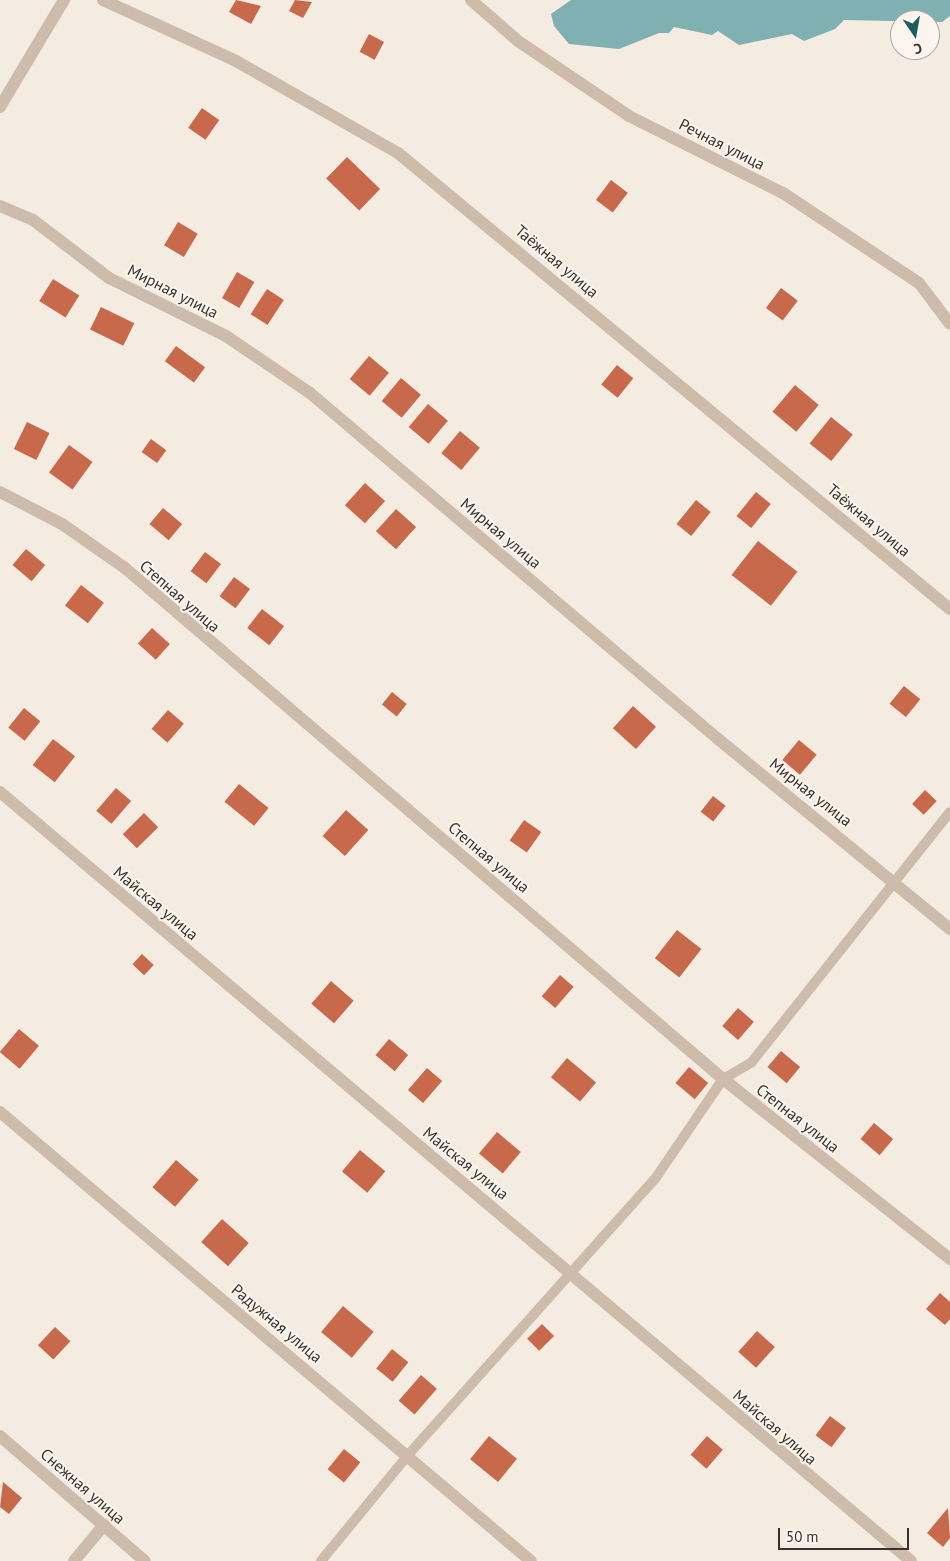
<!DOCTYPE html>
<meta charset="utf-8">
<style>
body{margin:0}
#map{position:relative;width:950px;height:1561px;overflow:hidden;background:#f4ebe1;font-family:"PT Sans",sans-serif}
div>[style]{position:absolute}
.water>*{inset:0;background:#7fb0b2}
.building>*{inset:0;background:#c8694b;transform-origin:0 0}
.service>*{height:10px;margin:-5px;padding:0 5px;transform-origin:5px;border-radius:5px;background:#cdbbac}
.minor>*{height:12px;margin:-6px;padding:0 6px;transform-origin:6px;border-radius:6px;background:#cdbbac}
.tertiary>*{height:12px;margin:-6px;padding:0 6px;transform-origin:6px;border-radius:6px;background:#cdbbac}
span{translate:-50% -50%;white-space:nowrap;text-align:center;line-height:1.15;-webkit-text-stroke:4px #fbf5ee;paint-order:stroke}
.street-label{font-size:16px;color:#3b302b}
.north{position:absolute;left:890px;top:10px;width:50px;height:50px;box-sizing:border-box;background:#fbf5ee;border:1px solid #aea6a0;border-radius:50%;rotate:168deg;font-size:14px;font-weight:700;line-height:20px;text-align:center;color:#3b302b}
.north::after{content:'';display:block;margin:auto;width:18px;height:22px;background:#1f5a5e;clip-path:polygon(50% 0,100% 100%,50% 72%,0 100%)}
.scale{position:absolute;left:778px;top:1528px;width:131px;height:22px;box-sizing:border-box;border:2px solid #3b302b;border-top:0;padding-left:6px;font-size:15px;line-height:18px;white-space:nowrap;color:#3b302b;-webkit-text-stroke:4px #fbf5ee;paint-order:stroke}
</style>
<div id="map">
<div class="water">
<div style="clip-path:polygon(571px 0,950px 0,950px 16px,942px 22px,844px 20px,835px 29px,804px 41px,792px 34px,739px 45px,718px 31px,712px 35px,674px 27px,669px 33px,659px 33px,619px 49px,569px 44px,554px 26px,551px 14px)"></div>
</div>
<div class="building">
<div style="clip-path:polygon(236px 0,261px 6px,251px 24px,229px 12px)"></div>
<div style="clip-path:polygon(295px 0,312px 2px,303px 18px,289px 11px)"></div>
<div style="left:369px;top:34px;width:17px;height:20px;rotate:28deg"></div>
<div style="left:202px;top:108px;width:21px;height:24px;rotate:35deg"></div>
<div style="left:347px;top:157px;width:46px;height:30px;rotate:44deg"></div>
<div style="left:611px;top:180px;width:21px;height:25px;rotate:37deg"></div>
<div style="left:178px;top:222px;width:23px;height:27px;rotate:31deg"></div>
<div style="left:237px;top:272px;width:20px;height:30px;rotate:30deg"></div>
<div style="left:53px;top:279px;width:31px;height:26px;rotate:32deg"></div>
<div style="left:781px;top:288px;width:21px;height:25px;rotate:37deg"></div>
<div style="left:267px;top:289px;width:20px;height:30px;rotate:33deg"></div>
<div style="left:101px;top:307px;width:37px;height:25px;rotate:26deg"></div>
<div style="left:176px;top:346px;width:36px;height:19px;rotate:36deg"></div>
<div style="left:369px;top:356px;width:26px;height:30px;rotate:40deg"></div>
<div style="left:617px;top:365px;width:21px;height:25px;rotate:39deg"></div>
<div style="left:401px;top:378px;width:26px;height:30px;rotate:40deg"></div>
<div style="left:795px;top:385px;width:31px;height:35px;rotate:40deg"></div>
<div style="left:428px;top:404px;width:26px;height:30px;rotate:40deg"></div>
<div style="left:831px;top:417px;width:28px;height:34px;rotate:39deg"></div>
<div style="left:27px;top:422px;width:25px;height:30px;rotate:26deg"></div>
<div style="left:460px;top:431px;width:26px;height:29px;rotate:40deg"></div>
<div style="left:151px;top:439px;width:19px;height:16px;rotate:36deg"></div>
<div style="left:69px;top:445px;width:29px;height:34px;rotate:36deg"></div>
<div style="left:365px;top:483px;width:27px;height:30px;rotate:42deg"></div>
<div style="left:756px;top:492px;width:19px;height:31px;rotate:39deg"></div>
<div style="left:696px;top:500px;width:19px;height:31px;rotate:39deg"></div>
<div style="left:163px;top:508px;width:25px;height:21px;rotate:40deg"></div>
<div style="left:396px;top:509px;width:27px;height:30px;rotate:42deg"></div>
<div style="left:758px;top:541px;width:50px;height:43px;rotate:38deg"></div>
<div style="left:26px;top:549px;width:25px;height:21px;rotate:40deg"></div>
<div style="left:205px;top:552px;width:20px;height:24px;rotate:37deg"></div>
<div style="left:234px;top:577px;width:20px;height:24px;rotate:37deg"></div>
<div style="left:81px;top:585px;width:29px;height:26px;rotate:38deg"></div>
<div style="left:262px;top:609px;width:28px;height:24px;rotate:38deg"></div>
<div style="left:152px;top:628px;width:24px;height:21px;rotate:42deg"></div>
<div style="left:904px;top:686px;width:21px;height:23px;rotate:39deg"></div>
<div style="left:392px;top:692px;width:19px;height:16px;rotate:39deg"></div>
<div style="left:633px;top:706px;width:31px;height:30px;rotate:42deg"></div>
<div style="left:24px;top:708px;width:21px;height:25px;rotate:39deg"></div>
<div style="left:168px;top:710px;width:21px;height:25px;rotate:41deg"></div>
<div style="left:53px;top:739px;width:28px;height:33px;rotate:38deg"></div>
<div style="left:799px;top:740px;width:23px;height:26px;rotate:40deg"></div>
<div style="left:239px;top:784px;width:38px;height:23px;rotate:39deg"></div>
<div style="left:116px;top:788px;width:20px;height:30px;rotate:41deg"></div>
<div style="left:925px;top:790px;width:16px;height:19px;rotate:43deg"></div>
<div style="left:713px;top:796px;width:16px;height:20px;rotate:38deg"></div>
<div style="left:346px;top:810px;width:30px;height:35px;rotate:42deg"></div>
<div style="left:144px;top:813px;width:20px;height:30px;rotate:45deg"></div>
<div style="left:524px;top:820px;width:21px;height:25px;rotate:35deg"></div>
<div style="left:677px;top:930px;width:31px;height:36px;rotate:38deg"></div>
<div style="left:142px;top:954px;width:16px;height:14px;rotate:43deg"></div>
<div style="left:560px;top:975px;width:18px;height:28px;rotate:41deg"></div>
<div style="left:331px;top:981px;width:30px;height:30px;rotate:41deg"></div>
<div style="left:738px;top:1008px;width:21px;height:24px;rotate:41deg"></div>
<div style="left:19px;top:1029px;width:26px;height:30px;rotate:40deg"></div>
<div style="left:389px;top:1039px;width:25px;height:21px;rotate:40deg"></div>
<div style="left:781px;top:1051px;width:25px;height:21px;rotate:40deg"></div>
<div style="left:567px;top:1058px;width:38px;height:25px;rotate:40deg"></div>
<div style="left:689px;top:1067px;width:25px;height:21px;rotate:40deg"></div>
<div style="left:427px;top:1068px;width:20px;height:29px;rotate:41deg"></div>
<div style="left:874px;top:1123px;width:25px;height:21px;rotate:40deg"></div>
<div style="left:497px;top:1132px;width:31px;height:28px;rotate:40deg"></div>
<div style="left:360px;top:1150px;width:33px;height:28px;rotate:40deg"></div>
<div style="left:176px;top:1160px;width:30px;height:36px;rotate:41deg"></div>
<div style="left:222px;top:1219px;width:36px;height:31px;rotate:42deg"></div>
<div style="clip-path:polygon(940px 1293px,950px 1302px,950px 1319px,945px 1325px,926px 1309px)"></div>
<div style="left:343px;top:1306px;width:40px;height:34px;rotate:40deg"></div>
<div style="left:542px;top:1324px;width:17px;height:21px;rotate:45deg"></div>
<div style="left:55px;top:1327px;width:21px;height:25px;rotate:43deg"></div>
<div style="left:757px;top:1331px;width:24px;height:28px;rotate:42deg"></div>
<div style="left:392px;top:1349px;width:21px;height:25px;rotate:39deg"></div>
<div style="left:421px;top:1375px;width:21px;height:34px;rotate:41deg"></div>
<div style="left:830px;top:1416px;width:20px;height:24px;rotate:37deg"></div>
<div style="left:489px;top:1436px;width:36px;height:30px;rotate:39deg"></div>
<div style="left:707px;top:1436px;width:21px;height:25px;rotate:41deg"></div>
<div style="left:344px;top:1449px;width:21px;height:26px;rotate:39deg"></div>
<div style="clip-path:polygon(3px 1482px,22px 1498px,9px 1514px,0 1507px)"></div>
<div style="clip-path:polygon(948px 1508px,950px 1538px,943px 1547px,927px 1533px)"></div>
</div>
<div class="service">
<div style="left:321px;top:1561px;width:137px;rotate:-50.6deg"></div>
<div style="left:408px;top:1455px;width:370px;rotate:-48.2deg"></div>
<div style="left:655px;top:1179px;width:121px;rotate:-55.8deg"></div>
<div style="left:723px;top:1079px;width:32px;rotate:-30deg"></div>
<div style="left:751px;top:1063px;width:320px;rotate:-51.6deg"></div>
</div>
<div class="minor">
<div style="left:103px;top:0;width:146px;rotate:24.6deg"></div>
<div style="left:236px;top:61px;width:186px;rotate:29.6deg"></div>
<div style="left:398px;top:153px;width:716px;rotate:39.56deg"></div>
<div style="left:471px;top:0;width:62px;rotate:41.1deg"></div>
<div style="left:518px;top:41px;width:134px;rotate:34deg"></div>
<div style="left:629px;top:116px;width:172px;rotate:26.6deg"></div>
<div style="left:783px;top:193px;width:163px;rotate:33.5deg"></div>
<div style="left:919px;top:283px;width:51px;rotate:52.9deg"></div>
<div style="left:0;top:206px;width:36px;rotate:23deg"></div>
<div style="left:33px;top:220px;width:96px;rotate:37.3deg"></div>
<div style="left:109px;top:278px;width:131px;rotate:26.4deg"></div>
<div style="left:226px;top:336px;width:102px;rotate:34.2deg"></div>
<div style="left:310px;top:393px;width:535px;rotate:40.3deg"></div>
<div style="left:718px;top:739px;width:300px;rotate:39.3deg"></div>
<div style="left:0;top:492px;width:70px;rotate:27.3deg"></div>
<div style="left:62px;top:524px;width:77px;rotate:34.9deg"></div>
<div style="left:125px;top:568px;width:787px;rotate:40.51deg"></div>
<div style="left:723px;top:1079px;width:290px;rotate:38.4deg"></div>
<div style="left:0;top:792px;width:1192px;rotate:40.17deg"></div>
<div style="left:0;top:1112px;width:695px;rotate:40.22deg"></div>
<div style="left:0;top:1436px;width:191px;rotate:40.8deg"></div>
<div style="left:74px;top:1561px;width:47px;rotate:-50.2deg"></div>
</div>
<div class="tertiary">
<div style="left:0;top:107px;width:125px;rotate:-59.1deg"></div>
</div>
<div class="street-label">
<span style="left:722px;top:144px;rotate:27deg">Речная улица</span>
<span style="left:557px;top:261px;rotate:40deg">Таёжная улица</span>
<span style="left:173px;top:291px;rotate:27deg">Мирная улица</span>
<span style="left:869px;top:520px;rotate:40deg">Таёжная улица</span>
<span style="left:501px;top:533px;rotate:40deg">Мирная улица</span>
<span style="left:180px;top:596px;rotate:41deg">Степная улица</span>
<span style="left:811px;top:792px;rotate:38deg">Мирная улица</span>
<span style="left:489px;top:857px;rotate:40deg">Степная улица</span>
<span style="left:156px;top:903px;rotate:40deg">Майская улица</span>
<span style="left:798px;top:1118px;rotate:38deg">Степная улица</span>
<span style="left:466px;top:1163px;rotate:39deg">Майская улица</span>
<span style="left:277px;top:1323px;rotate:40deg">Радужная улица</span>
<span style="left:775px;top:1427px;rotate:41deg">Майская улица</span>
<span style="left:83px;top:1486px;rotate:41deg">Снежная улица</span>
</div>
<div class="north">С</div>
<div class="scale">50 m</div>
</div>
